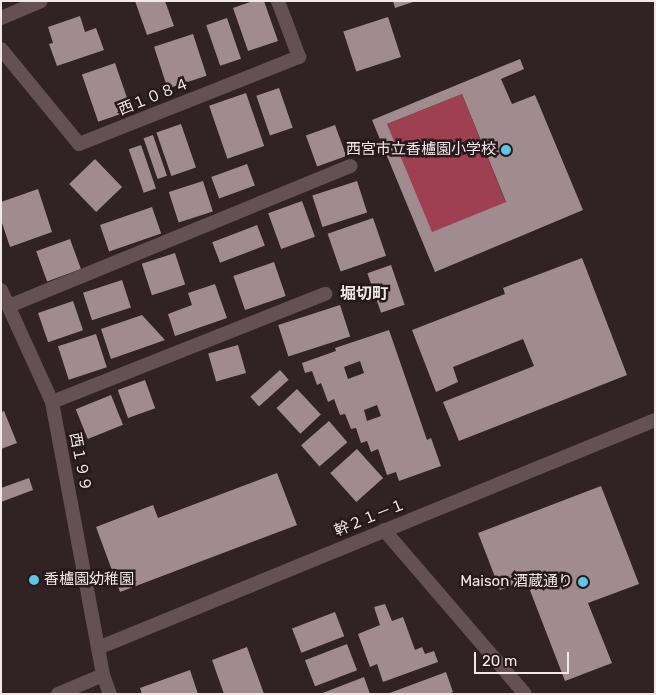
<!DOCTYPE html>
<meta charset="utf-8">
<style>
body{margin:0}
#map{position:relative;width:656px;height:695px;overflow:hidden;background:#312223;font-family:Rubik,"Noto Sans JP",sans-serif}
div>[style]{position:absolute}
.water>*{inset:0;background:#9f4052;transform-origin:0 0}
.building>*{inset:0;background:#a08c8e;transform-origin:0 0}
.minor>*{height:14px;margin:-7px;padding:0 7px;transform-origin:7px;border-radius:7px;background:#635153}
.tertiary>*{height:14px;margin:-7px;padding:0 7px;transform-origin:7px;border-radius:7px;background:#635153}
.dots>*{width:14px;height:14px;translate:-50% -50%;box-sizing:border-box;border:2px solid #27181a;border-radius:50%}
span{translate:-50% -50%;white-space:nowrap;text-align:center;line-height:1.15;-webkit-text-stroke:5px #27181a;paint-order:stroke}
.street-label{font-size:15px;color:#f3e8e9}
.poi-label{font-size:15px;color:#f3e8e9}
.right{translate:-100% -50%;text-align:right}
.left{translate:0 -50%;text-align:left}
.neighbourhood-label{font-size:16px;color:#f3e8e9;font-weight:700}
.frame{position:absolute;inset:0;border:2px solid #f3e8e9;pointer-events:none}
.scale{position:absolute;left:474px;top:652px;width:95px;height:22px;box-sizing:border-box;border:2px solid #f3e8e9;border-top:0;padding-left:6px;font-size:15px;line-height:18px;white-space:nowrap;color:#f3e8e9;-webkit-text-stroke:4px #27181a;paint-order:stroke}
</style>
<div id="map">
<div class="water">
<div style="left:462px;top:94px;width:117px;height:81px;rotate:68deg"></div>
</div>
<div class="building">
<div style="clip-path:polygon(135px 1px,165px 1px,174px 26px,147px 35px)"></div>
<div style="clip-path:polygon(253px 1px,264px 1px,278px 41px,248px 51px,233px 8px)"></div>
<div style="clip-path:polygon(393px 1px,413px 1px,413px 2px,395px 8px)"></div>
<div style="clip-path:polygon(80px 16px,85px 32px,96px 28px,104px 50px,57px 66px,49px 44px,53px 43px,48px 27px)"></div>
<div style="left:388px;top:17px;width:42px;height:47px;rotate:72deg"></div>
<div style="left:227px;top:18px;width:43px;height:22px;rotate:71deg"></div>
<div style="left:193px;top:34px;width:44px;height:41px;rotate:72deg"></div>
<div style="clip-path:polygon(evenodd,520px 59px,524px 69px,501px 79px,512px 104px,535px 95px,583px 210px,435px 272px,372px 120px,520px 59px,462px 94px,506px 202px,432px 232px,387px 124px,462px 94px)"></div>
<div style="left:115px;top:63px;width:50px;height:35px;rotate:71deg"></div>
<div style="left:279px;top:88px;width:42px;height:24px;rotate:71deg"></div>
<div style="left:246px;top:93px;width:56px;height:39px;rotate:71deg"></div>
<div style="left:181px;top:124px;width:46px;height:26px;rotate:71deg"></div>
<div style="left:335px;top:125px;width:33px;height:31px;rotate:70deg"></div>
<div style="left:153px;top:135px;width:43px;height:10px;rotate:71deg"></div>
<div style="left:141px;top:145px;width:46px;height:13px;rotate:71deg"></div>
<div style="left:95px;top:159px;width:39px;height:36px;rotate:46deg"></div>
<div style="left:247px;top:164px;width:23px;height:38px;rotate:70deg"></div>
<div style="left:203px;top:181px;width:32px;height:36px;rotate:72deg"></div>
<div style="left:357px;top:181px;width:33px;height:47px;rotate:72deg"></div>
<div style="clip-path:polygon(38px 189px,52px 232px,10px 247px,1px 220px,1px 202px)"></div>
<div style="left:302px;top:201px;width:38px;height:36px;rotate:70deg"></div>
<div style="left:152px;top:207px;width:28px;height:55px;rotate:71deg"></div>
<div style="left:373px;top:218px;width:40px;height:48px;rotate:71deg"></div>
<div style="left:257px;top:225px;width:22px;height:48px;rotate:69deg"></div>
<div style="left:70px;top:239px;width:32px;height:36px;rotate:70deg"></div>
<div style="left:175px;top:253px;width:33px;height:35px;rotate:72deg"></div>
<div style="clip-path:polygon(582px 258px,627px 375px,459px 441px,443px 402px,534px 366px,523px 339px,453px 367px,458px 382px,436px 392px,412px 330px,505px 294px,503px 288px)"></div>
<div style="left:274px;top:262px;width:36px;height:43px;rotate:71deg"></div>
<div style="left:391px;top:265px;width:42px;height:25px;rotate:71deg"></div>
<div style="left:122px;top:280px;width:29px;height:41px;rotate:72deg"></div>
<div style="clip-path:polygon(215px 284px,227px 318px,175px 336px,168px 314px,192px 305px,188px 293px)"></div>
<div style="left:73px;top:301px;width:31px;height:37px;rotate:71deg"></div>
<div style="left:340px;top:305px;width:33px;height:65px;rotate:72deg"></div>
<div style="clip-path:polygon(142px 315px,165px 340px,111px 359px,101px 329px)"></div>
<div style="clip-path:polygon(evenodd,389px 330px,427px 440px,431px 438px,441px 466px,399px 481px,396px 472px,387px 475px,378px 449px,371px 452px,367px 441px,361px 443px,356px 428px,351px 429px,345px 414px,340px 415px,334px 399px,328px 402px,321px 383px,317px 385px,312px 371px,305px 373px,302px 363px,336px 351px,335px 348px,389px 330px,360px 361px,364px 373px,348px 379px,344px 367px,360px 361px,389px 330px,377px 405px,381px 416px,367px 421px,364px 410px,377px 405px)"></div>
<div style="left:96px;top:334px;width:35px;height:40px;rotate:72deg"></div>
<div style="left:238px;top:345px;width:29px;height:31px;rotate:74deg"></div>
<div style="left:280px;top:370px;width:13px;height:40px;rotate:48deg"></div>
<div style="left:145px;top:380px;width:30px;height:29px;rotate:70deg"></div>
<div style="left:297px;top:389px;width:35px;height:28px;rotate:47deg"></div>
<div style="left:111px;top:395px;width:32px;height:38px;rotate:68deg"></div>
<div style="clip-path:polygon(4px 411px,17px 443px,1px 449px,1px 412px)"></div>
<div style="left:329px;top:421px;width:28px;height:37px;rotate:49deg"></div>
<div style="left:357px;top:449px;width:39px;height:36px;rotate:48deg"></div>
<div style="clip-path:polygon(277px 473px,297px 525px,120px 592px,96px 527px,153px 505px,158px 518px)"></div>
<div style="clip-path:polygon(29px 478px,33px 490px,1px 502px,1px 488px)"></div>
<div style="clip-path:polygon(601px 486px,639px 584px,588px 603px,612px 663px,565px 681px,526px 580px,500px 590px,478px 533px)"></div>
<div style="clip-path:polygon(385px 604px,392px 621px,403px 617px,415px 650px,422px 647px,425px 654px,434px 651px,438px 662px,383px 682px,377px 664px,370px 667px,358px 634px,380px 625px,374px 607px)"></div>
<div style="left:335px;top:612px;width:26px;height:46px;rotate:69deg"></div>
<div style="left:347px;top:644px;width:28px;height:45px;rotate:69deg"></div>
<div style="clip-path:polygon(247px 647px,264px 694px,224px 694px,212px 660px)"></div>
<div style="clip-path:polygon(190px 670px,198px 694px,142px 694px,140px 688px)"></div>
<div style="clip-path:polygon(446px 672px,453px 692px,449px 694px,387px 694px)"></div>
<div style="clip-path:polygon(364px 677px,370px 694px,320px 694px)"></div>
</div>
<div class="minor">
<div style="left:1px;top:18px;width:43px;rotate:-23deg"></div>
<div style="left:1px;top:49px;width:123px;rotate:50.6deg"></div>
<div style="left:79px;top:144px;width:237px;rotate:-21.6deg"></div>
<div style="left:299px;top:57px;width:60px;rotate:-110.6deg"></div>
<div style="left:1px;top:290px;width:123px;rotate:65.5deg"></div>
<div style="left:52px;top:402px;width:278px;rotate:79.4deg"></div>
<div style="left:103px;top:675px;width:20px;rotate:70deg"></div>
<div style="left:9px;top:306px;width:369px;rotate:-22.3deg"></div>
<div style="left:52px;top:402px;width:294px;rotate:-21.6deg"></div>
<div style="left:58px;top:694px;width:49px;rotate:-22.9deg"></div>
</div>
<div class="tertiary">
<div style="left:384px;top:530px;width:216px;rotate:49.3deg"></div>
<div style="left:98px;top:648px;width:602px;rotate:-22.26deg"></div>
</div>
<div class="dots">
<div style="left:506px;top:150px;background:#5dc7e8"></div>
<div style="left:34px;top:580px;background:#5dc7e8"></div>
<div style="left:583px;top:582px;background:#5dc7e8"></div>
</div>
<div class="street-label">
<span style="left:154px;top:97px;rotate:-22deg">西１０８４</span>
<span style="left:80px;top:462px;rotate:79deg">西１９９</span>
<span style="left:370px;top:518px;rotate:-22deg">幹２１－１</span>
</div>
<div class="poi-label">
<span class="right" style="left:496px;top:150px">西宮市立香櫨園小学校</span>
<span class="left" style="left:44px;top:580px">香櫨園幼稚園</span>
<span class="right" style="left:573px;top:582px">Maison 酒蔵通り</span>
</div>
<div class="neighbourhood-label">
<span style="left:364px;top:294px">堀切町</span>
</div>
<div class="frame"></div>
<div class="scale">20 m</div>
</div>
